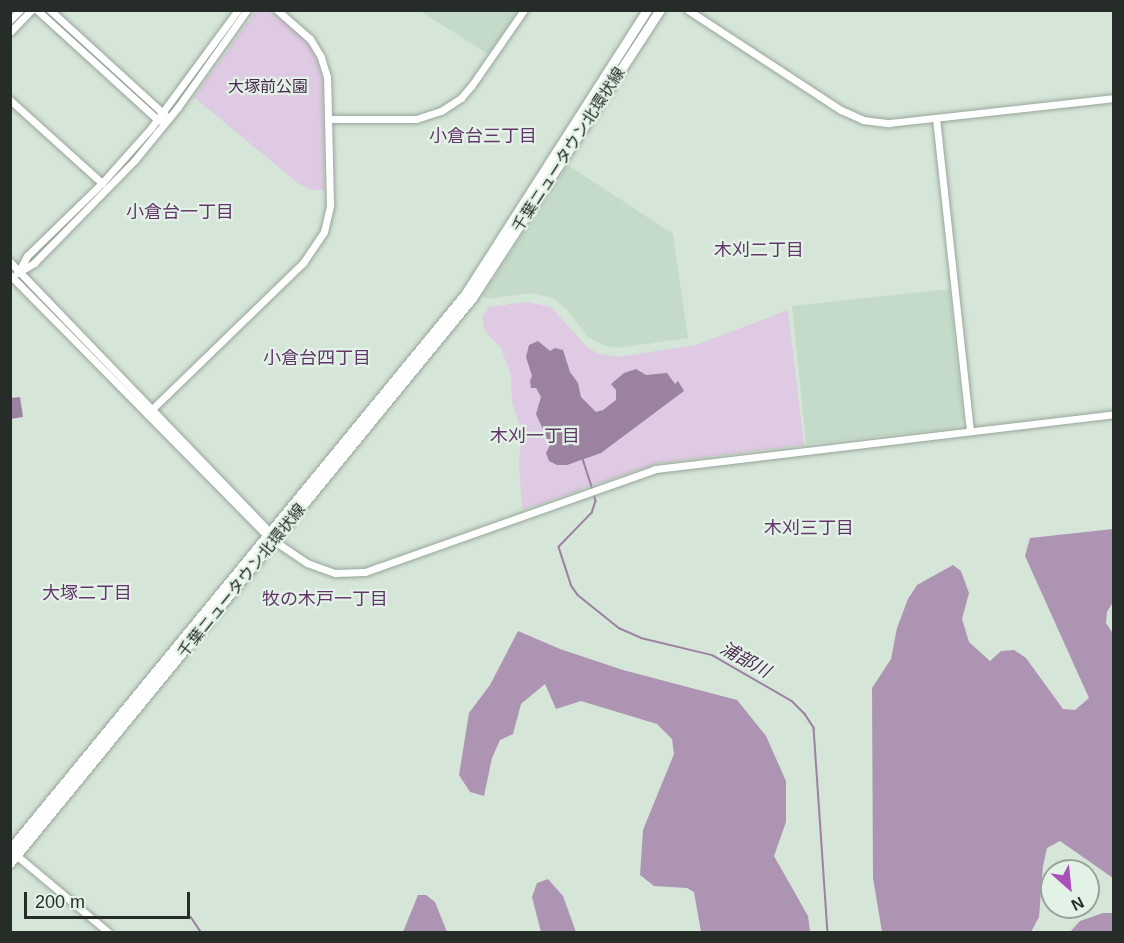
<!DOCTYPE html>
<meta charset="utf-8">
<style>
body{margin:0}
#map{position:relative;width:1124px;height:943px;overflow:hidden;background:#d5e5d8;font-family:Helvetica,"Noto Sans JP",sans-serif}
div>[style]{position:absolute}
.built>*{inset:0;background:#c5dbca}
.green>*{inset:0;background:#decae2}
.forest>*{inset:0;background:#ae94b3}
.water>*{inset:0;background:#9c82a1}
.stream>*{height:1.5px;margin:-0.75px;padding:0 0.75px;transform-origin:0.75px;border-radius:0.75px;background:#9c82a1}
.roads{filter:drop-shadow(0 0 2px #98a69a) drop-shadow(0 0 2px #98a69a)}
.minor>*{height:7px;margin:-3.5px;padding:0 3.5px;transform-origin:3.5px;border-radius:3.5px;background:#fff}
.major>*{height:9px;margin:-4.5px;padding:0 4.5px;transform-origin:4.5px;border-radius:4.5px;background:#fff}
span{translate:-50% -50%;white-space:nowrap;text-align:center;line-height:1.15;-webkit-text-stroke:4.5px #e3f2e6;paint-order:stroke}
.park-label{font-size:16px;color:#4a2650}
.street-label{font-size:16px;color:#262c28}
.neighbourhood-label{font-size:18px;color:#63366b}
.water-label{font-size:18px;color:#4f2a55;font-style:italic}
.frame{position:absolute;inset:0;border:12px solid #262c28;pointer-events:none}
.north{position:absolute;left:1040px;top:859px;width:60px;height:60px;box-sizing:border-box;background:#e3f2e6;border:2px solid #97a39a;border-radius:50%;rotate:153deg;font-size:16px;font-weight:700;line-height:24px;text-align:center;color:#262c28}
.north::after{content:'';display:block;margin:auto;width:21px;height:27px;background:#ab4fba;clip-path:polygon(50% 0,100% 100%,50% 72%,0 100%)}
.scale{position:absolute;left:24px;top:892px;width:166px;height:27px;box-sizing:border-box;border:3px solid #262c28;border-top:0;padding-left:8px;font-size:18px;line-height:21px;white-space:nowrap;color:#262c28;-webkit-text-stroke:4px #e3f2e6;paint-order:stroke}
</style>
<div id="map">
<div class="built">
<div style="clip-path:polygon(420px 11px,518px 11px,488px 54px)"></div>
<div style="clip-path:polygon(568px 165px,673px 234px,688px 338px,617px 348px,605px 346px,588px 337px,567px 310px,553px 298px,531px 293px,487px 299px,482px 296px)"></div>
<div style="clip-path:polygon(949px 289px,963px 420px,957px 428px,806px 444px,792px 306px)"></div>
</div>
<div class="green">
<div style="clip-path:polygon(256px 11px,268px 11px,294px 28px,308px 43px,317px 59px,323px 86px,324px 190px,312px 190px,300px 185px,194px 97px)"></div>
<div style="clip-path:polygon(528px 302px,551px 307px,588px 348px,599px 354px,618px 357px,696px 345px,788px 310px,804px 445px,658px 463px,522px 510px,519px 463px,522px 431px,512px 403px,511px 375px,501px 348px,485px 331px,482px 317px,489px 307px)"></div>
</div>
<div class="forest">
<div style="clip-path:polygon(1113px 529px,1113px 602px,1107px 612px,1106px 623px,1114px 635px,1113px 878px,1060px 841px,1047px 848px,1043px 866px,1039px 917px,1031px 932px,882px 932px,873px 878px,872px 688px,891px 659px,897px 628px,908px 599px,917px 585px,953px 565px,961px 571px,969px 593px,962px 619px,969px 642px,990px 661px,1001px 651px,1014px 650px,1026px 658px,1063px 709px,1075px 710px,1089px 698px,1025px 556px,1030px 538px)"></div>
<div style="clip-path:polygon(518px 631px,560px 649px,623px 670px,737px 700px,766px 736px,786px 781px,786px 822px,774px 856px,808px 916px,810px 932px,701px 932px,694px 892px,687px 888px,654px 886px,640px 875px,643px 830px,674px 754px,672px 739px,657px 724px,581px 701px,556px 709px,545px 684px,521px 704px,513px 734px,500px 740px,492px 758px,484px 796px,470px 792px,459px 775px,469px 713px,490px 685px)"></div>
<div style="clip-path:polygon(548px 879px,563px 896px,576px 932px,541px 932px,532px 897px,537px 883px)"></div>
<div style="clip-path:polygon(418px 895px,426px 895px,435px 902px,447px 932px,403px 932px)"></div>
<div style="clip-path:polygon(1103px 913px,1113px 913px,1113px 932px,1070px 932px,1080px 921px)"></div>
</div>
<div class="water">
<div style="clip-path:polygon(538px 341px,550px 351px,555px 348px,563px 350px,570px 372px,578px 383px,581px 397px,596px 412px,603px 410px,616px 400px,616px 390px,611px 384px,624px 373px,636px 369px,646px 375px,667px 373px,675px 384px,678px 381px,684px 391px,601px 453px,567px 465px,557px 465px,549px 461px,546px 453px,550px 445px,536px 414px,541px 397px,536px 388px,531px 388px,530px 381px,532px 376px,526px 357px,529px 345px)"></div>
<div style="clip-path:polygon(20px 397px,23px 417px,11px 419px,11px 398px)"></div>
</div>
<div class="stream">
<div style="left:583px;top:459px;width:33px;rotate:72deg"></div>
<div style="left:594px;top:494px;width:7px;rotate:74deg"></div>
<div style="left:596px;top:501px;width:13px;rotate:108deg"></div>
<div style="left:592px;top:513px;width:47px;rotate:134.1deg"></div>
<div style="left:559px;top:547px;width:40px;rotate:72deg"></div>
<div style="left:571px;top:585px;width:12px;rotate:55deg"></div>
<div style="left:578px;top:595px;width:53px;rotate:38.8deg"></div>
<div style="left:619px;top:628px;width:24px;rotate:24deg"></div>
<div style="left:641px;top:638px;width:73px;rotate:13.5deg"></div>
<div style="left:712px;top:655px;width:92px;rotate:29.9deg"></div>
<div style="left:792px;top:701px;width:18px;rotate:45deg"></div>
<div style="left:805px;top:714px;width:17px;rotate:57deg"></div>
<div style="left:814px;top:728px;width:204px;rotate:86.1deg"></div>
<div style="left:191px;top:917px;width:18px;rotate:56deg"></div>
</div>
<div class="roads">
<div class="minor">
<div style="left:37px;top:10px;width:164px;rotate:42.3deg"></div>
<div style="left:158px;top:120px;width:3px"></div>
<div style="left:50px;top:10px;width:157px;rotate:42.4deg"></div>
<div style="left:688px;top:10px;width:183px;rotate:33.2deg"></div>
<div style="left:841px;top:110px;width:24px;rotate:24deg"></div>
<div style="left:863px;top:120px;width:26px;rotate:7deg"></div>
<div style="left:889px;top:123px;width:226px;rotate:-6.3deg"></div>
<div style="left:10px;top:20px;width:14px;rotate:-45deg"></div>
<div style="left:10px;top:32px;width:30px;rotate:-46deg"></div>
<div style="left:10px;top:100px;width:124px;rotate:42.1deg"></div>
<div style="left:936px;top:118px;width:314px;rotate:83.8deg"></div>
<div style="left:328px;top:119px;width:88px"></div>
<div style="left:416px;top:119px;width:26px;rotate:-18deg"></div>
<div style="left:441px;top:111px;width:24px;rotate:-33deg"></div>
<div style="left:461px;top:98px;width:17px;rotate:-50deg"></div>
<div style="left:472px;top:85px;width:91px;rotate:-55.3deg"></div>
<div style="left:10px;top:262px;width:379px;rotate:46.1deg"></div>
<div style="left:19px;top:271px;width:17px;rotate:-62deg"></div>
<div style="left:27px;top:256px;width:105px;rotate:-44.2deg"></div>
<div style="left:102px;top:183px;width:74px;rotate:-48.3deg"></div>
<div style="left:151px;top:128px;width:147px;rotate:-53.6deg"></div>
<div style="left:17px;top:273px;width:20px;rotate:-30deg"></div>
<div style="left:34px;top:263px;width:143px;rotate:-45.6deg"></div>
<div style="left:134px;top:161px;width:70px;rotate:-50.8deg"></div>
<div style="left:178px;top:107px;width:119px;rotate:-54.6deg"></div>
<div style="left:10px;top:275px;width:366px;rotate:45.4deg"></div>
<div style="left:267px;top:536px;width:48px;rotate:34deg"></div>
<div style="left:307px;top:563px;width:30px;rotate:20deg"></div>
<div style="left:335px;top:573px;width:30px;rotate:-2deg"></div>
<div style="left:365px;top:572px;width:15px;rotate:-20deg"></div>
<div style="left:379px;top:567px;width:293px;rotate:-19.5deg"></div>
<div style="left:655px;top:469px;width:462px;rotate:-6.8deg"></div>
<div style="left:147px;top:414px;width:217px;rotate:-44.1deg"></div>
<div style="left:303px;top:263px;width:37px;rotate:-56deg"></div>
<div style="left:324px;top:232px;width:28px;rotate:-77deg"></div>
<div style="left:330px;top:205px;width:128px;rotate:-91.3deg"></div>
<div style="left:327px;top:77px;width:21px;rotate:-107deg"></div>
<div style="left:321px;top:57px;width:21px;rotate:-121deg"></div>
<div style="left:310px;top:39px;width:44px;rotate:-138.7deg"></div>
<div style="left:10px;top:850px;width:128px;rotate:39.9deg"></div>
</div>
<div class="major">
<div style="left:10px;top:849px;width:719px;rotate:-50.64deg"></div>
<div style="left:466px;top:293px;width:336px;rotate:-57.4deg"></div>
<div style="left:10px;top:863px;width:730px;rotate:-50.73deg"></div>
<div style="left:472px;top:298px;width:344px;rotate:-56.9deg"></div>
</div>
</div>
<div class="park-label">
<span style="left:268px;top:87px">大塚前公園</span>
</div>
<div class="street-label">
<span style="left:569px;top:150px;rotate:-57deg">千葉ニュータウン北環状線</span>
<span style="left:242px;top:581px;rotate:-51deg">千葉ニュータウン北環状線</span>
</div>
<div class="neighbourhood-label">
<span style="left:483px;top:136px">小倉台三丁目</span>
<span style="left:180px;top:212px">小倉台一丁目</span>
<span style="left:759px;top:250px">木刈二丁目</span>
<span style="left:317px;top:358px">小倉台四丁目</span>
<span style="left:535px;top:436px">木刈一丁目</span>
<span style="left:809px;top:528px">木刈三丁目</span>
<span style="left:87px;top:593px">大塚二丁目</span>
<span style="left:325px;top:599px">牧の木戸一丁目</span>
</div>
<div class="water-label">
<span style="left:745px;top:660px;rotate:29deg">浦部川</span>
</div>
<div class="frame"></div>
<div class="north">N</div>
<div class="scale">200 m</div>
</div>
